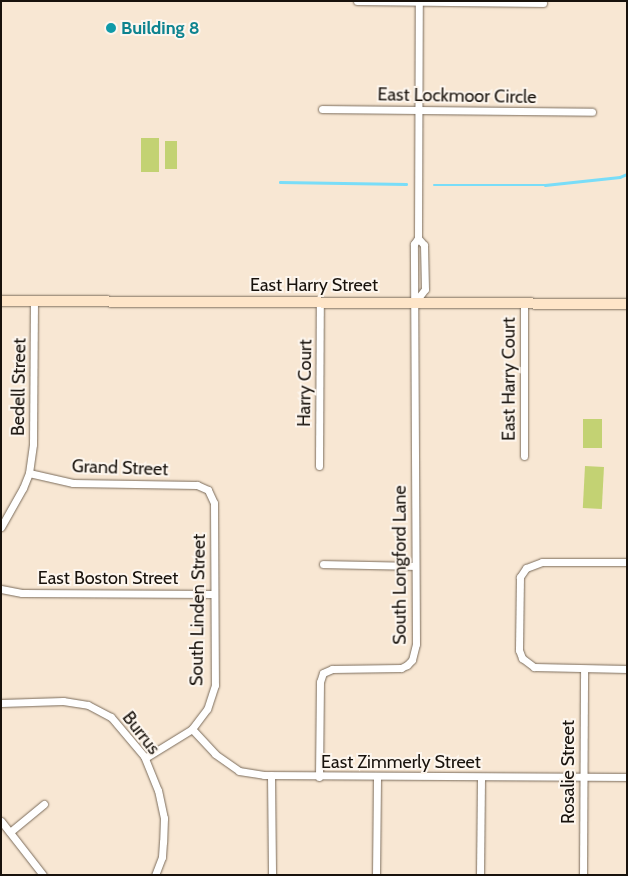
<!DOCTYPE html>
<style>
body{margin:0}
#map{position:relative;width:628px;height:876px;overflow:hidden;background:#f8e7d3;font-family:Cabin,sans-serif}
div>[style]{position:absolute}
.green>*{inset:0;background:#c3d273;transform-origin:0 0}
.stream>*{height:2.5px;margin:-1.25px;padding:0 1.25px;transform-origin:1.25px;border-radius:1.25px;background:#79ddf8}
.roads{filter:drop-shadow(0 0 1px #7b6c5b) drop-shadow(0 0 1px #7b6c5b)}
.street>*{height:7px;margin:-3.5px;padding:0 3.5px;transform-origin:3.5px;border-radius:3.5px;background:#fff}
.secondary>*{height:10px;margin:-5px;padding:0 5px;transform-origin:5px;border-radius:5px;background:#fee5c8}
.dots>*{width:14px;height:14px;translate:-50% -50%;box-sizing:border-box;border:2px solid #fdf6ee;border-radius:50%}
span{translate:-50% -50%;white-space:nowrap;text-align:center;line-height:1.15;-webkit-text-stroke:4px #fdf6ee;paint-order:stroke}
.culture-label{font-size:18px;color:#0d838f;font-weight:700}
.left{translate:0 -50%;text-align:left}
.street-label{font-size:18px;color:#18120c}
.frame{position:absolute;inset:0;border:2px solid #18120c;pointer-events:none}
</style>
<div id="map">
<div class="green">
<div style="left:141px;top:138px;width:18px;height:34px"></div>
<div style="left:165px;top:141px;width:12px;height:28px"></div>
<div style="left:583px;top:419px;width:19px;height:29px"></div>
<div style="left:585px;top:466px;width:19px;height:42px;rotate:3deg"></div>
</div>
<div class="stream">
<div style="left:280px;top:182px;width:126px;rotate:0.9deg"></div>
<div style="left:434px;top:185px;width:111px"></div>
<div style="left:545px;top:185px;width:75px;rotate:-6.1deg"></div>
<div style="left:620px;top:177px;width:8px;rotate:-23deg"></div>
</div>
<div class="roads">
<div class="street">
<div style="left:357px;top:1px;width:186px;rotate:0.6deg"></div>
<div style="left:322px;top:109px;width:270px;rotate:0.6deg"></div>
<div style="left:415px;top:302px;width:16px;rotate:-52deg"></div>
<div style="left:425px;top:289px;width:44px;rotate:-91.3deg"></div>
<div style="left:424px;top:245px;width:9px;rotate:-131deg"></div>
<div style="left:524px;top:456px;width:154px;rotate:-90deg"></div>
<div style="left:319px;top:466px;width:165px;rotate:-89.7deg"></div>
<div style="left:29px;top:473px;width:45px;rotate:12.8deg"></div>
<div style="left:73px;top:483px;width:124px;rotate:0.9deg"></div>
<div style="left:197px;top:485px;width:12px;rotate:24deg"></div>
<div style="left:208px;top:490px;width:14px;rotate:65deg"></div>
<div style="left:214px;top:503px;width:182px;rotate:89.7deg"></div>
<div style="left:215px;top:685px;width:25px;rotate:108deg"></div>
<div style="left:207px;top:709px;width:25px;rotate:127deg"></div>
<div style="left:192px;top:729px;width:55px;rotate:148.3deg"></div>
<div style="left:1px;top:527px;width:45px;rotate:-60.6deg"></div>
<div style="left:23px;top:488px;width:16px;rotate:-68deg"></div>
<div style="left:29px;top:473px;width:29px;rotate:-82deg"></div>
<div style="left:33px;top:444px;width:143px;rotate:-89.6deg"></div>
<div style="left:627px;top:562px;width:85px;rotate:180deg"></div>
<div style="left:542px;top:562px;width:17px;rotate:159deg"></div>
<div style="left:526px;top:568px;width:11px;rotate:124deg"></div>
<div style="left:520px;top:577px;width:73px;rotate:90.8deg"></div>
<div style="left:519px;top:650px;width:9px;rotate:69deg"></div>
<div style="left:522px;top:658px;width:15px;rotate:37deg"></div>
<div style="left:534px;top:667px;width:93px;rotate:1.2deg"></div>
<div style="left:323px;top:564px;width:92px;rotate:1.2deg"></div>
<div style="left:1px;top:589px;width:21px;rotate:11deg"></div>
<div style="left:22px;top:593px;width:192px;rotate:0.3deg"></div>
<div style="left:1px;top:703px;width:62px;rotate:-1.8deg"></div>
<div style="left:63px;top:701px;width:25px;rotate:9deg"></div>
<div style="left:88px;top:705px;width:26px;rotate:28deg"></div>
<div style="left:111px;top:717px;width:51px;rotate:49.8deg"></div>
<div style="left:144px;top:756px;width:37px;rotate:68deg"></div>
<div style="left:158px;top:790px;width:29px;rotate:78deg"></div>
<div style="left:164px;top:818px;width:24px;rotate:92deg"></div>
<div style="left:163px;top:842px;width:15px;rotate:94deg"></div>
<div style="left:162px;top:857px;width:19px;rotate:111deg"></div>
<div style="left:192px;top:729px;width:34px;rotate:47deg"></div>
<div style="left:215px;top:754px;width:29px;rotate:35deg"></div>
<div style="left:239px;top:771px;width:25px;rotate:9deg"></div>
<div style="left:264px;top:775px;width:363px;rotate:0.3deg"></div>
<div style="left:271px;top:775px;width:100px;rotate:89.4deg"></div>
<div style="left:319px;top:777px;width:95px;rotate:-89.4deg"></div>
<div style="left:320px;top:682px;width:9px;rotate:-72deg"></div>
<div style="left:323px;top:673px;width:10px;rotate:-24deg"></div>
<div style="left:332px;top:669px;width:69px;rotate:-0.8deg"></div>
<div style="left:401px;top:668px;width:7px;rotate:-27deg"></div>
<div style="left:407px;top:665px;width:7px;rotate:-45deg"></div>
<div style="left:412px;top:660px;width:16px;rotate:-76deg"></div>
<div style="left:416px;top:644px;width:400px;rotate:-90.3deg"></div>
<div style="left:414px;top:244px;width:7px;rotate:-56deg"></div>
<div style="left:418px;top:238px;width:237px;rotate:-89.8deg"></div>
<div style="left:1px;top:821px;width:68px;rotate:52.1deg"></div>
<div style="left:10px;top:832px;width:44px;rotate:-39.5deg"></div>
<div style="left:376px;top:875px;width:98px;rotate:-89.4deg"></div>
<div style="left:480px;top:875px;width:98px;rotate:-89.4deg"></div>
<div style="left:583px;top:875px;width:205px;rotate:-89.7deg"></div>
</div>
<div class="secondary">
<div style="left:1px;top:301px;width:626px;rotate:0.27deg"></div>
</div>
</div>
<div class="dots">
<div style="left:111px;top:28px;background:#0f9aa8"></div>
</div>
<div class="culture-label">
<span class="left" style="left:121px;top:28px">Building 8</span>
</div>
<div class="street-label">
<span style="left:457px;top:96px;rotate:1deg">East Lockmoor Circle</span>
<span style="left:314px;top:285px">East Harry Street</span>
<span style="left:509px;top:379px;rotate:-90deg">East Harry Court</span>
<span style="left:305px;top:383px;rotate:-89deg">Harry Court</span>
<span style="left:19px;top:387px;rotate:-89deg">Bedell Street</span>
<span style="left:120px;top:468px;rotate:2deg">Grand Street</span>
<span style="left:400px;top:565px;rotate:-90deg">South Longford Lane</span>
<span style="left:108px;top:578px">East Boston Street</span>
<span style="left:198px;top:610px;rotate:-89deg">South Linden Street</span>
<span style="left:141px;top:733px;rotate:52deg">Burrus</span>
<span style="left:401px;top:762px">East Zimmerly Street</span>
<span style="left:568px;top:772px;rotate:-90deg">Rosalie Street</span>
</div>
<div class="frame"></div>
</div>
